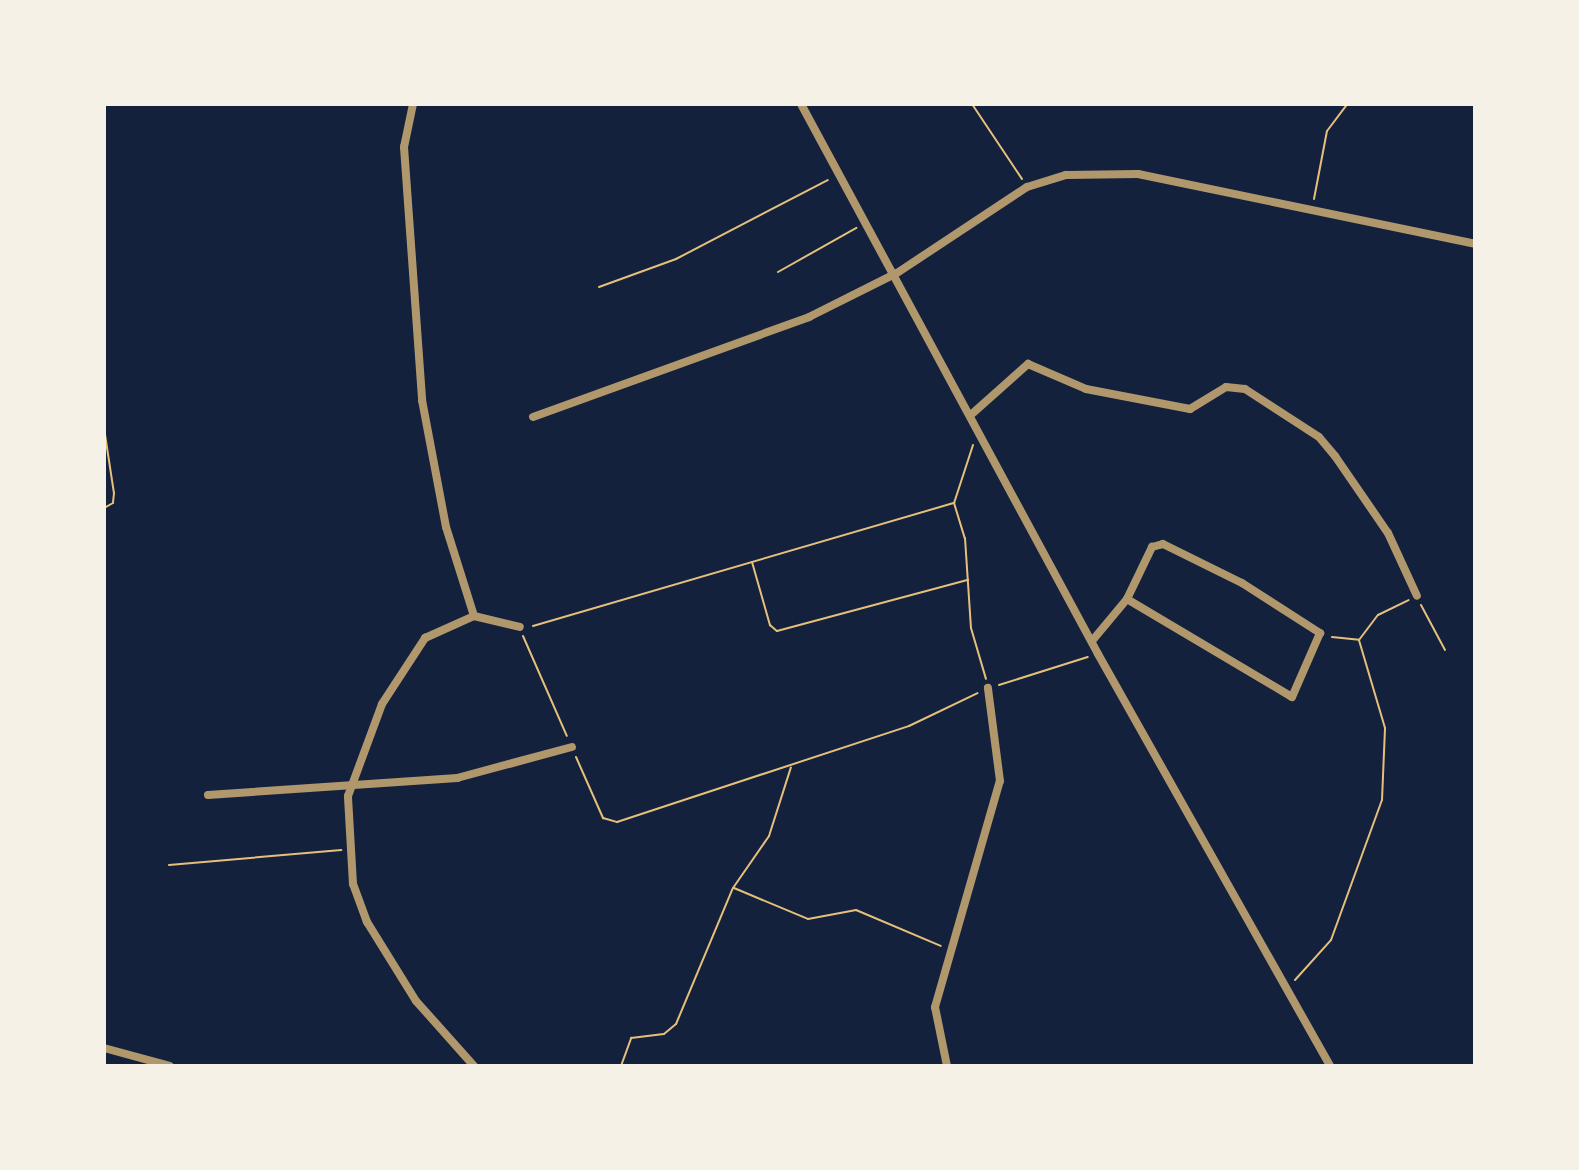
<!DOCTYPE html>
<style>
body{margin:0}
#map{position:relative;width:1579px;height:1170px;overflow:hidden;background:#14213d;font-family:Ubuntu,sans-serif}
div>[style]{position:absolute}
.path>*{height:2px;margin:-1px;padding:0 1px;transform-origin:1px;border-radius:1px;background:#e5c07b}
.minor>*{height:8px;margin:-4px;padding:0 4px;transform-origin:4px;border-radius:4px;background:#b1986c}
span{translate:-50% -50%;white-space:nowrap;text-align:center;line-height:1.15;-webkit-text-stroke:8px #f6f1e7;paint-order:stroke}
.frame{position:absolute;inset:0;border:106px solid #f6f1e7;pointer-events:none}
</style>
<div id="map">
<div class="path">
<div style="left:972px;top:104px;width:90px;rotate:56.3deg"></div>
<div style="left:1314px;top:199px;width:69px;rotate:-79.2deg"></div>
<div style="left:1327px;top:131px;width:34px;rotate:-53deg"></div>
<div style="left:778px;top:272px;width:90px;rotate:-29.4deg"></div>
<div style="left:599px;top:287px;width:82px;rotate:-20deg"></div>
<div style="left:676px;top:259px;width:171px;rotate:-27.5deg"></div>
<div style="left:104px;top:428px;width:66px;rotate:81.3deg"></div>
<div style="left:114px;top:493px;width:10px;rotate:96deg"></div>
<div style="left:113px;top:503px;width:10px;rotate:151deg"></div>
<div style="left:973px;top:445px;width:61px;rotate:108.1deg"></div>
<div style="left:954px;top:503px;width:37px;rotate:73deg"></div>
<div style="left:965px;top:538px;width:90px;rotate:86.2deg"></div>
<div style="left:971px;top:628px;width:53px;rotate:73.6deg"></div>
<div style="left:752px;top:562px;width:66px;rotate:74.1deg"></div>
<div style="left:770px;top:625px;width:9px;rotate:41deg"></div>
<div style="left:777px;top:631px;width:198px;rotate:-15deg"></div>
<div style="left:1421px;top:605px;width:51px;rotate:61.9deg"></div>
<div style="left:533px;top:626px;width:439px;rotate:-16.3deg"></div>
<div style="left:523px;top:636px;width:109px;rotate:66.3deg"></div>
<div style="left:1332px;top:637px;width:27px;rotate:6deg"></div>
<div style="left:1359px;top:640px;width:31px;rotate:-53deg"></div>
<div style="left:1378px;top:615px;width:34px;rotate:-26deg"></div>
<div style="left:999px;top:685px;width:93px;rotate:-17.5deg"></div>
<div style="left:576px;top:757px;width:67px;rotate:66.1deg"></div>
<div style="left:603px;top:818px;width:15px;rotate:16deg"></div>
<div style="left:617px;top:822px;width:307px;rotate:-18.2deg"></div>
<div style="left:909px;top:726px;width:76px;rotate:-25.6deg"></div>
<div style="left:169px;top:865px;width:173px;rotate:-5deg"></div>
<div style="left:734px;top:888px;width:80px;rotate:22.7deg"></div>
<div style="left:808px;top:919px;width:49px;rotate:-10.6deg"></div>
<div style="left:856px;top:910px;width:92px;rotate:23deg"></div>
<div style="left:1295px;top:980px;width:54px;rotate:-48deg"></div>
<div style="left:1331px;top:940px;width:149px;rotate:-70deg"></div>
<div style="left:1382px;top:800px;width:72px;rotate:-87.6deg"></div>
<div style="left:1385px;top:728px;width:92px;rotate:-106.5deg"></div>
<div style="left:621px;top:1066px;width:30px;rotate:-70deg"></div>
<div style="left:631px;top:1038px;width:33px;rotate:-7deg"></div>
<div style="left:664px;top:1034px;width:16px;rotate:-40deg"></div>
<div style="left:676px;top:1024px;width:147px;rotate:-67.3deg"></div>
<div style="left:733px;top:888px;width:63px;rotate:-55.3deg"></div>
<div style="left:769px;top:836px;width:72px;rotate:-72.3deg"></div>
</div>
<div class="minor">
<div style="left:413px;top:104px;width:44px;rotate:101.8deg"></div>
<div style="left:404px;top:147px;width:254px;rotate:85.9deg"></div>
<div style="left:422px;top:400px;width:129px;rotate:79.3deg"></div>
<div style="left:446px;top:527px;width:93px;rotate:72.5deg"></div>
<div style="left:801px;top:104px;width:625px;rotate:61.63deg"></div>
<div style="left:1098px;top:654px;width:473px;rotate:60.6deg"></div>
<div style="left:973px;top:413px;width:74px;rotate:-41.7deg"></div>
<div style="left:1028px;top:364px;width:63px;rotate:23.3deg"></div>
<div style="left:1086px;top:389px;width:106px;rotate:10.9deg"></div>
<div style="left:1190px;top:409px;width:42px;rotate:-31.4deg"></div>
<div style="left:1226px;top:387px;width:19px;rotate:6deg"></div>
<div style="left:1245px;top:389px;width:88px;rotate:33deg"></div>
<div style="left:1319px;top:437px;width:25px;rotate:50deg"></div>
<div style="left:1335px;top:456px;width:93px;rotate:55.5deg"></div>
<div style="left:1388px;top:533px;width:69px;rotate:65.3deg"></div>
<div style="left:533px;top:417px;width:294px;rotate:-19.9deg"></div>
<div style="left:809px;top:317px;width:98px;rotate:-26.6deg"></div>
<div style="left:897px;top:273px;width:156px;rotate:-33.5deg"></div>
<div style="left:1027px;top:187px;width:41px;rotate:-17.1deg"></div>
<div style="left:1066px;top:175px;width:72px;rotate:-0.8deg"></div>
<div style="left:1138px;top:174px;width:344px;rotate:11.7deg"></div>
<div style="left:1092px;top:641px;width:55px;rotate:-50.2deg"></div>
<div style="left:1127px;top:599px;width:58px;rotate:-64.3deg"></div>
<div style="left:1152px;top:547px;width:11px;rotate:-15deg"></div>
<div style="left:1163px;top:544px;width:88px;rotate:26.3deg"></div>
<div style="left:1242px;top:583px;width:93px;rotate:32.7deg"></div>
<div style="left:1320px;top:633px;width:70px;rotate:113.6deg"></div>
<div style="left:1292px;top:697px;width:192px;rotate:-149.3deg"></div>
<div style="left:208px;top:795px;width:250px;rotate:-3.9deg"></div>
<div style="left:457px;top:778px;width:119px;rotate:-15.1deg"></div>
<div style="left:104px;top:1048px;width:68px;rotate:15.3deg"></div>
<div style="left:474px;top:1066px;width:87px;rotate:-131.7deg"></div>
<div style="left:416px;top:1001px;width:93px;rotate:-121.8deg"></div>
<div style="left:367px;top:922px;width:40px;rotate:-110.2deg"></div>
<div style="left:353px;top:884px;width:88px;rotate:-93.3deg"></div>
<div style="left:348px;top:796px;width:98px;rotate:-69.7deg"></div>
<div style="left:382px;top:704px;width:79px;rotate:-56.9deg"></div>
<div style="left:425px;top:638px;width:54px;rotate:-24.2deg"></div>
<div style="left:474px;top:616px;width:47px;rotate:13.4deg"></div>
<div style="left:947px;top:1066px;width:60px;rotate:-101.5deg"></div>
<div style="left:935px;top:1007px;width:235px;rotate:-74deg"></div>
<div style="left:1000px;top:781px;width:94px;rotate:-97.4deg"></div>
</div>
<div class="frame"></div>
</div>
